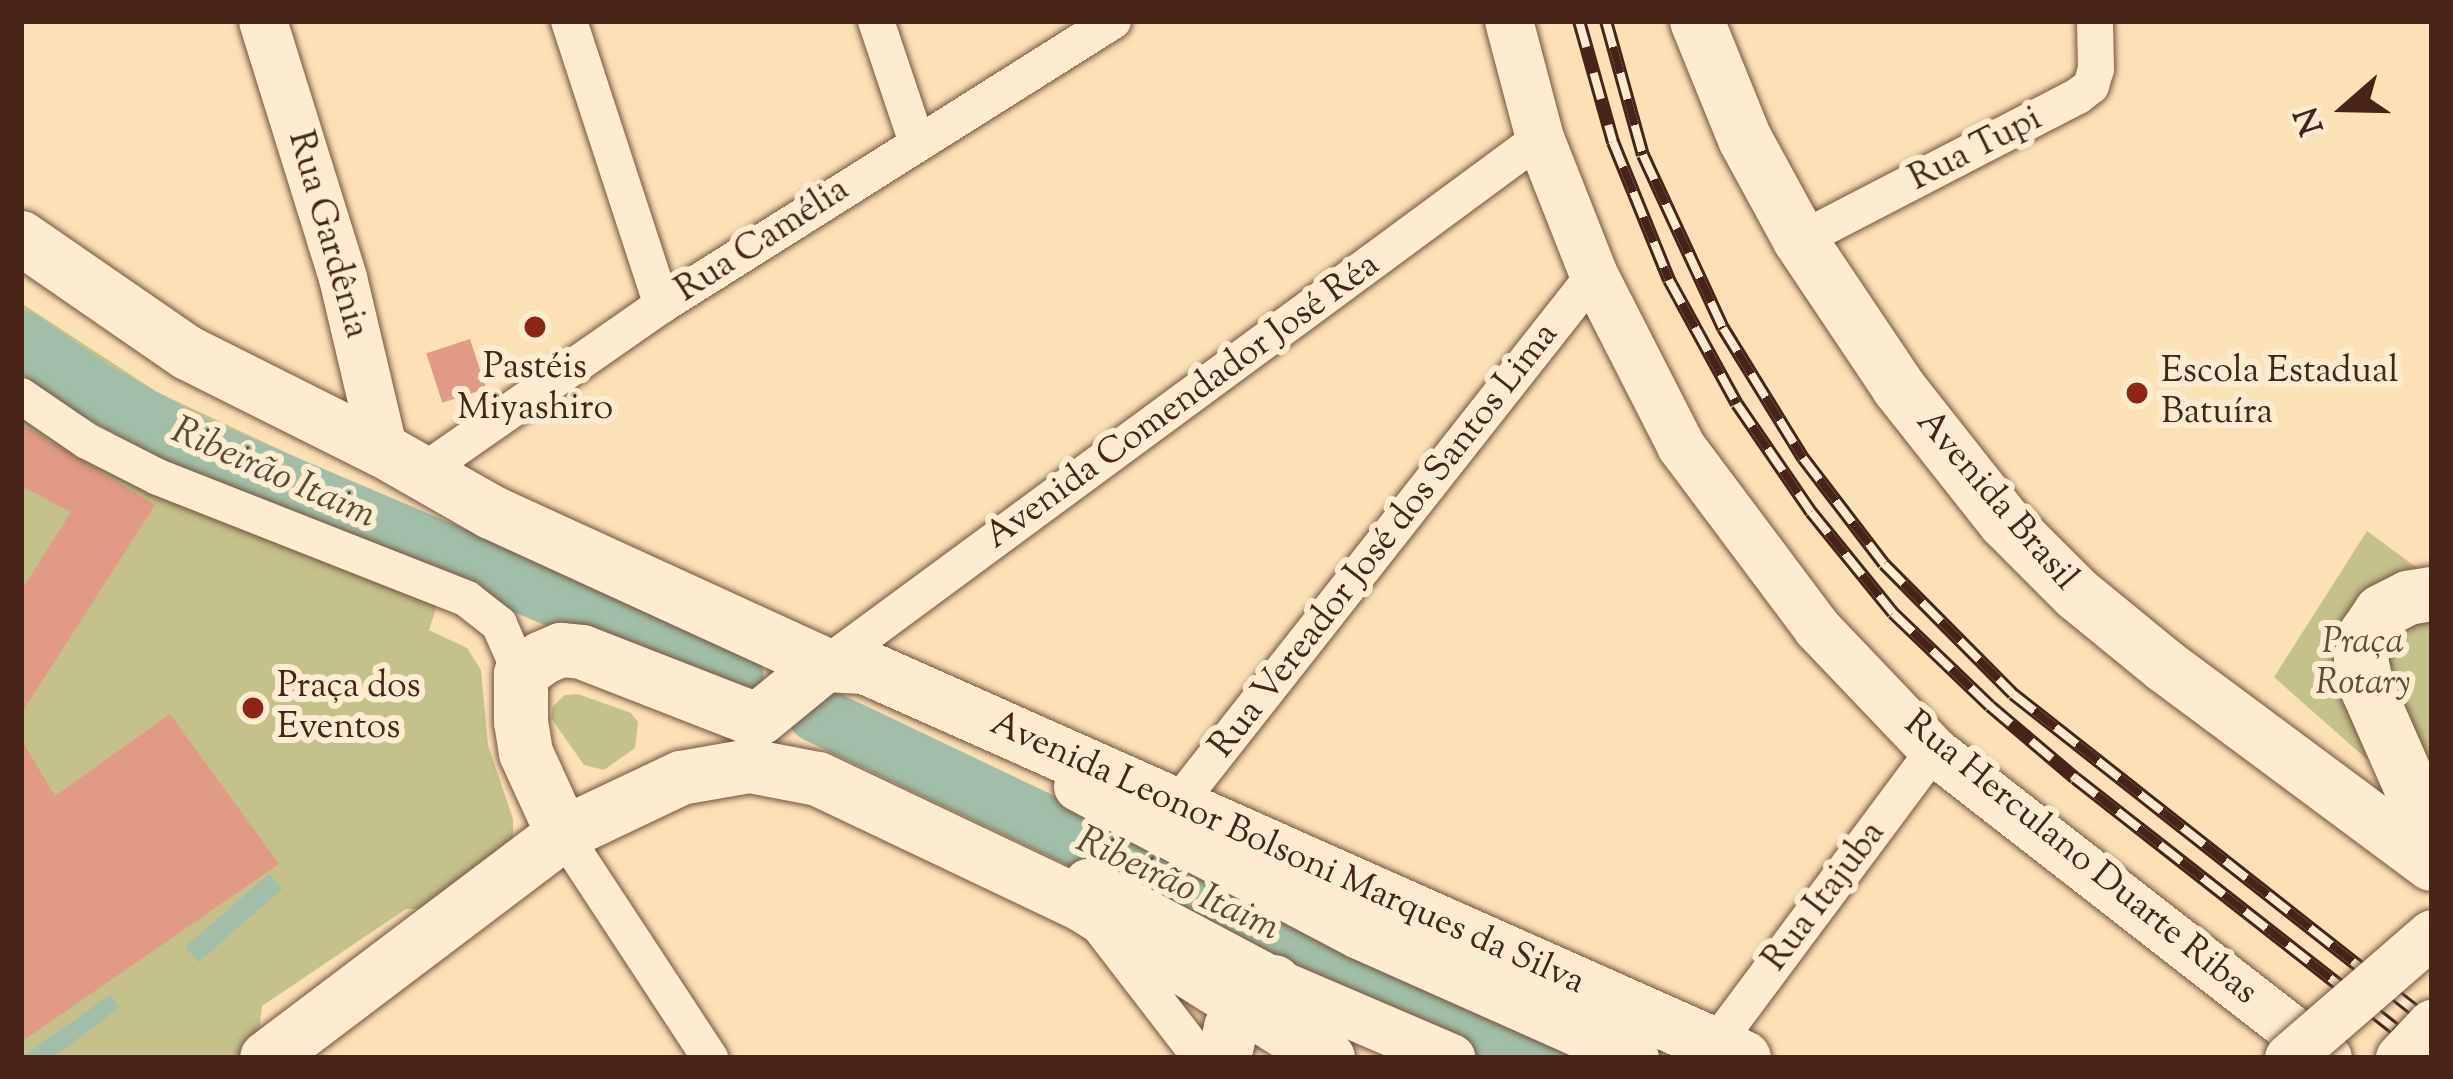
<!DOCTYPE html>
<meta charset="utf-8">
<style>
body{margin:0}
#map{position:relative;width:2453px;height:1079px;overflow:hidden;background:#fde1b6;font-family:"Sorts Mill Goudy",serif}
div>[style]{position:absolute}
.green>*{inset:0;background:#c4c18b}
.water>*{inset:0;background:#a1bea8;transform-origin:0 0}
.river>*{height:57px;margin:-28.5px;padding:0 28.5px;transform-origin:28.5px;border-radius:28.5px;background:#a1bea8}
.building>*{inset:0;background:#e09a85;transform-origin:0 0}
.roads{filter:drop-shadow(0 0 3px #74533f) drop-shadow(0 0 3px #74533f)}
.minor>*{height:36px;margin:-18px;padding:0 18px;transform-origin:18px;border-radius:18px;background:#feecd0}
.tertiary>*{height:48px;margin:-24px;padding:0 24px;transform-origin:24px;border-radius:24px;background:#feecd0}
.secondary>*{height:54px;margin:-27px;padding:0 27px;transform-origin:27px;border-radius:27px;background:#feecd0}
.rail>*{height:14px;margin-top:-7px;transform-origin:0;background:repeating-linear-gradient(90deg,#feecd0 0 27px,#472417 0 54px);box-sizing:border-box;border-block:3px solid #472417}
.bridges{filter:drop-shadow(0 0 3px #74533f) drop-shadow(0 0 3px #74533f)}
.tertiary-bridge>*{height:48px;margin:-24px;padding:0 24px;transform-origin:24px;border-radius:24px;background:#feecd0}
.dots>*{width:33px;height:33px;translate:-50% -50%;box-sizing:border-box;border:6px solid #feecd0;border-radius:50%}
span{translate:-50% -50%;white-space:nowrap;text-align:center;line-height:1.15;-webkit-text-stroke:12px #feecd0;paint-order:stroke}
.street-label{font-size:36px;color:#472417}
.poi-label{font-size:36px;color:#472417}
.left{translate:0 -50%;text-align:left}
.park-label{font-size:36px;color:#664b34;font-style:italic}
.water-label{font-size:39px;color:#5e4a3b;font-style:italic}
.frame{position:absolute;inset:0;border:24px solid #472417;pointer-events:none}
.north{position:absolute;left:2285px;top:48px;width:120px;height:120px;-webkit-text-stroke:9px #feecd0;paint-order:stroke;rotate:250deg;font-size:33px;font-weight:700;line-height:48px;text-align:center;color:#472417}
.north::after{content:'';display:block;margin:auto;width:42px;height:54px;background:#472417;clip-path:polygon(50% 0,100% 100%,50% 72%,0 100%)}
</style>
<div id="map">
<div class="green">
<div style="clip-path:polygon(21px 303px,157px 392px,479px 543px,474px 555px,152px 409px,21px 321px)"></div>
<div style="clip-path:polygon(21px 387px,75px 426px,443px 587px,429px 630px,467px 648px,481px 670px,488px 745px,513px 819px,513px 850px,453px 909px,406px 909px,262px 1006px,257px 1050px,245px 1058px,21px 1058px)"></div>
<div style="clip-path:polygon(2367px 531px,2432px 579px,2432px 817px,2274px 677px)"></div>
<div style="clip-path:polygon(578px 694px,631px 713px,638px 722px,635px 748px,604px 770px,584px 765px,551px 718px,553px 706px,565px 695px)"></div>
</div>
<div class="water">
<div style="left:269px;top:874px;width:20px;height:111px;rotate:49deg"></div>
<div style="clip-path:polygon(110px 995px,120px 1007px,53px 1058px,21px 1058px)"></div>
</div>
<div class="river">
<div style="left:21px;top:339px;width:90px;rotate:34.6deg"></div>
<div style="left:95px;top:390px;width:110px;rotate:28.9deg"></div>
<div style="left:191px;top:443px;width:591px;rotate:23.1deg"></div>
<div style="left:815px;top:713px;width:802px;rotate:25.48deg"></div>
</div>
<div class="building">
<div style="left:470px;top:339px;width:52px;height:46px;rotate:72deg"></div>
<div style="clip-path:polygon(21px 424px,155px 505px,21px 714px,21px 591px,71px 512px,21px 486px)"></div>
<div style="clip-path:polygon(170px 714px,279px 864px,21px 1042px,21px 739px,55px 796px)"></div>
</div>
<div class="roads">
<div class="minor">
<div style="left:569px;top:21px;width:299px;rotate:71.9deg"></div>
<div style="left:876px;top:21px;width:129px;rotate:71.4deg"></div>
<div style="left:1800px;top:240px;width:313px;rotate:-27.4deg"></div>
<div style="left:2078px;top:96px;width:16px;rotate:-38deg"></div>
<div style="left:2091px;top:86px;width:18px;rotate:-74deg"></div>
<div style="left:2096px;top:69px;width:48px;rotate:-91.2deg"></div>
<div style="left:21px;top:396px;width:80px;rotate:34.3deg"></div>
<div style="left:87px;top:441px;width:80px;rotate:26.9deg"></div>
<div style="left:158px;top:477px;width:332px;rotate:21.5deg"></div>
<div style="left:467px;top:599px;width:41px;rotate:38deg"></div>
<div style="left:499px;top:624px;width:55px;rotate:66.3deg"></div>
<div style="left:421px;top:473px;width:294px;rotate:-34.9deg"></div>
<div style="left:662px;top:305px;width:533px;rotate:-32.2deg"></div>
<div style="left:825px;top:665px;width:888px;rotate:-36.39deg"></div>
<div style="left:1175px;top:807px;width:677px;rotate:-51.78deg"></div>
<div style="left:563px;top:834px;width:268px;rotate:56.7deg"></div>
<div style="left:1100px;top:927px;width:165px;rotate:52.4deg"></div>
<div style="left:1716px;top:1043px;width:364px;rotate:-53.3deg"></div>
</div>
<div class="tertiary">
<div style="left:263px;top:21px;width:269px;rotate:72.7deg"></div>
<div style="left:343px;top:278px;width:178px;rotate:76.7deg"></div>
<div style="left:1509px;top:21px;width:121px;rotate:75.2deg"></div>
<div style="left:1540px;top:138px;width:147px;rotate:68.5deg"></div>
<div style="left:1594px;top:275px;width:192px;rotate:63deg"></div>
<div style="left:1681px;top:446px;width:227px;rotate:53.2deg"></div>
<div style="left:1817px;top:628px;width:170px;rotate:46.4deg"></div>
<div style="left:1934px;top:751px;width:499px;rotate:37.9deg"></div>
<div style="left:1078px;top:787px;width:318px;rotate:27.8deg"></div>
<div style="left:1359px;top:935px;width:302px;rotate:24deg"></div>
<div style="left:1088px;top:883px;width:211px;rotate:28deg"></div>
<div style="left:1274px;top:982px;width:193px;rotate:23.2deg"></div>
</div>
<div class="secondary">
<div style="left:1697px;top:21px;width:127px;rotate:67.9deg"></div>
<div style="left:1745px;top:139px;width:115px;rotate:61.4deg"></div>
<div style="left:1800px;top:240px;width:178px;rotate:56.2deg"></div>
<div style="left:1899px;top:388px;width:171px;rotate:51.7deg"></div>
<div style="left:2005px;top:522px;width:102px;rotate:45deg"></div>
<div style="left:2077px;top:594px;width:114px;rotate:39.3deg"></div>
<div style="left:2165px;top:666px;width:332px;rotate:36.6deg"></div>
<div style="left:21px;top:238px;width:203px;rotate:34.6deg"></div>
<div style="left:188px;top:353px;width:219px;rotate:26.6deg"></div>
<div style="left:384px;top:451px;width:123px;rotate:29.7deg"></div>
<div style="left:491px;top:512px;width:367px;rotate:24.6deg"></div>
<div style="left:825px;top:665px;width:40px;rotate:2.9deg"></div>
<div style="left:865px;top:667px;width:962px;rotate:23.98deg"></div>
<div style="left:2432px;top:594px;width:24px;rotate:171deg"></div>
<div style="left:2408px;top:598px;width:30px;rotate:153deg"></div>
<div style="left:2381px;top:612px;width:27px;rotate:124deg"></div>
<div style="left:2366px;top:634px;width:26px;rotate:101deg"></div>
<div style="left:2361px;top:660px;width:31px;rotate:77deg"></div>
<div style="left:2368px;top:690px;width:158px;rotate:66.2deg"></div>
<div style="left:563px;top:834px;width:89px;rotate:-114.6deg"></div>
<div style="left:526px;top:753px;width:31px;rotate:-99deg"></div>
<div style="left:521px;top:722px;width:48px;rotate:-90deg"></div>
<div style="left:521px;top:674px;width:26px;rotate:-37deg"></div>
<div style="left:542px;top:658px;width:21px;rotate:-23deg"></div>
<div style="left:561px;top:650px;width:21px;rotate:5deg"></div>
<div style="left:582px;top:652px;width:181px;rotate:21.3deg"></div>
<div style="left:751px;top:718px;width:9px"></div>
<div style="left:760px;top:718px;width:84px;rotate:-39.2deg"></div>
<div style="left:267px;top:1058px;width:371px;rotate:-37.1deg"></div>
<div style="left:563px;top:834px;width:131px;rotate:-25.4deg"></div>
<div style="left:681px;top:778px;width:70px;rotate:-9.9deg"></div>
<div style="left:750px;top:766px;width:69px;rotate:10.8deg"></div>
<div style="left:818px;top:779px;width:293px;rotate:25.4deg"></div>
<div style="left:1083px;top:905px;width:289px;rotate:32deg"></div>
<div style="left:1224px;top:1058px;width:31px;rotate:-77deg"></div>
<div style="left:1231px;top:1028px;width:63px;rotate:-46.9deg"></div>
</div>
</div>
<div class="rail">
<div style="left:1579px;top:21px;width:126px;rotate:74.3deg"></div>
<div style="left:1613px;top:142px;width:149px;rotate:67.9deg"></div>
<div style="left:1669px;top:280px;width:141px;rotate:61.3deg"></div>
<div style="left:1737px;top:404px;width:131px;rotate:55.6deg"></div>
<div style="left:1811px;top:512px;width:130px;rotate:50.9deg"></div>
<div style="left:1893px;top:613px;width:134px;rotate:43.8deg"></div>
<div style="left:1990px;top:706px;width:111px;rotate:40.3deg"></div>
<div style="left:2075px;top:778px;width:454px;rotate:38.1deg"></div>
<div style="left:1606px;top:21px;width:139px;rotate:74.6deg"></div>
<div style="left:1643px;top:155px;width:191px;rotate:65.2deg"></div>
<div style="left:1723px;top:328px;width:153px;rotate:58.4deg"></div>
<div style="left:1803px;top:458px;width:133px;rotate:52.6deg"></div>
<div style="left:1884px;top:564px;width:183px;rotate:45.2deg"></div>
<div style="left:2013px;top:694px;width:533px;rotate:38.22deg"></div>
</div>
<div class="bridges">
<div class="tertiary-bridge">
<div style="left:2289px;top:1058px;width:189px;rotate:-40.9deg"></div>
<div style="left:2400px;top:1058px;width:47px;rotate:-46.7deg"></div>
</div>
</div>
<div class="dots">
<div style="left:535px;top:327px;background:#8f2418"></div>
<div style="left:2137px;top:393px;background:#8f2418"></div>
<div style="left:253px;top:708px;background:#8f2418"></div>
</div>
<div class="street-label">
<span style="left:1976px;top:150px;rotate:-27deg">Rua Tupi</span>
<span style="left:327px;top:235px;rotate:74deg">Rua Gardênia</span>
<span style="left:763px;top:241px;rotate:-33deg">Rua Camélia</span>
<span style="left:1183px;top:402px;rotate:-36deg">Avenida Comendador José Réa</span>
<span style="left:1996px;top:501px;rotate:49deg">Avenida Brasil</span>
<span style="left:1385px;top:541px;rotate:-52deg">Rua Vereador José dos Santos Lima</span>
<span style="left:1287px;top:854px;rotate:24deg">Avenida Leonor Bolsoni Marques da Silva</span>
<span style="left:2080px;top:859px;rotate:39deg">Rua Herculano Duarte Ribas</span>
<span style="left:1825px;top:897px;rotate:-53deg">Rua Itajuba</span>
</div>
<div class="poi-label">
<span style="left:535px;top:389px">Pastéis<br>Miyashiro</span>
<span class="left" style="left:2161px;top:393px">Escola Estadual<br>Batuíra</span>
<span class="left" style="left:277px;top:708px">Praça dos<br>Eventos</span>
</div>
<div class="park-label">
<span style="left:2363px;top:664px">Praça<br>Rotary</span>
</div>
<div class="water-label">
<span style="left:273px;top:475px;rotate:24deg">Ribeirão Itaim</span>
<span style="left:1177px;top:886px;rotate:25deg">Ribeirão Itaim</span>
</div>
<div class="frame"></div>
<div class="north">N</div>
</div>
